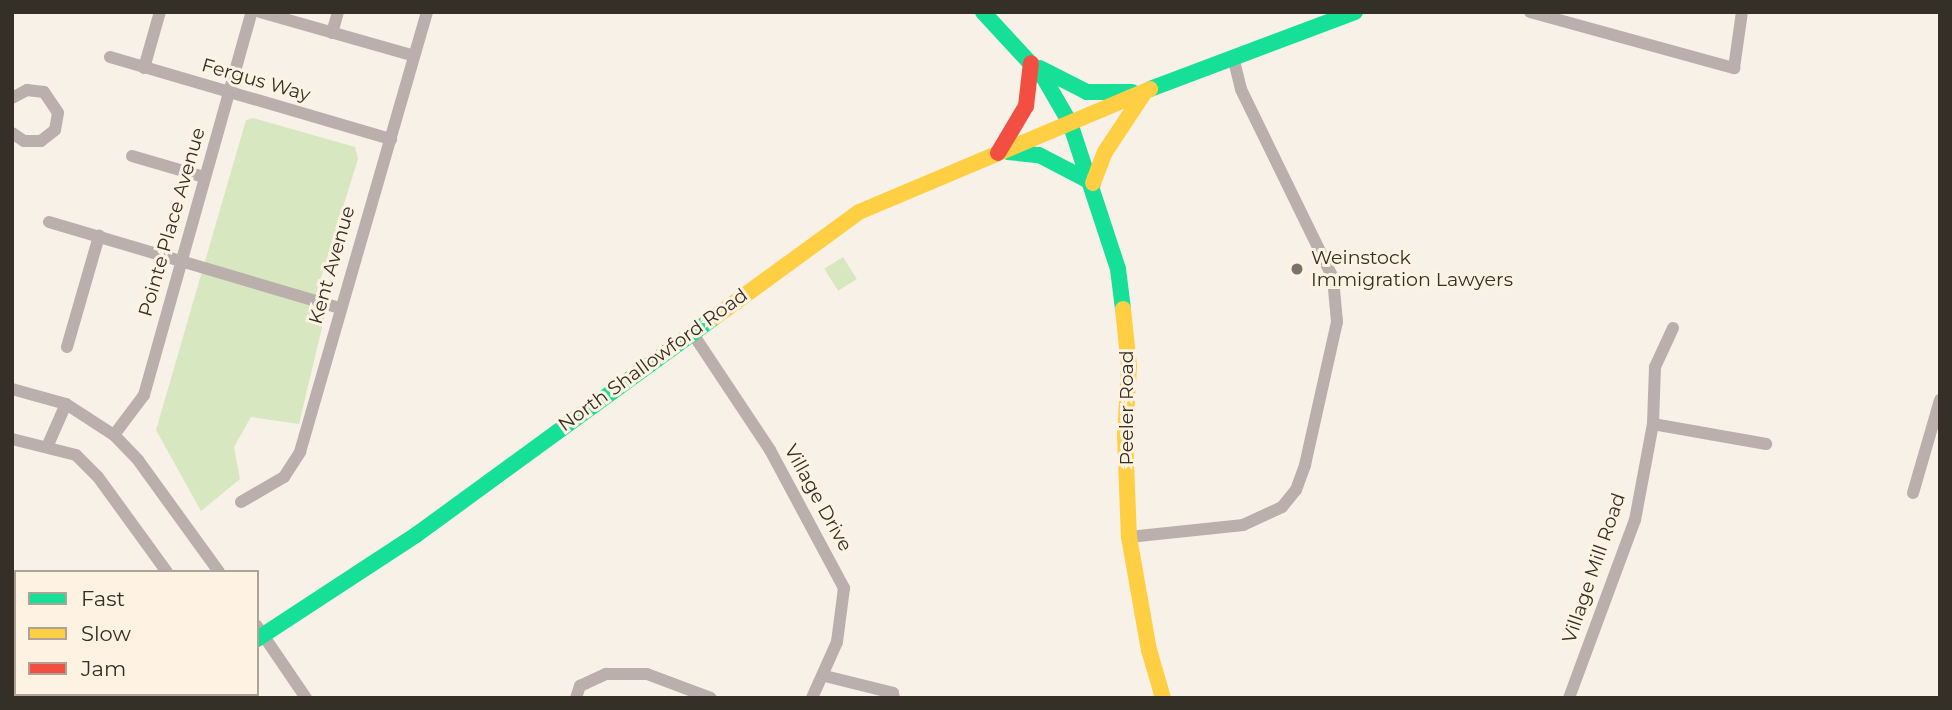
<!DOCTYPE html>
<style>
body{margin:0}
#map{position:relative;width:1952px;height:710px;overflow:hidden;background:#f8f1e8;font-family:Montserrat,sans-serif}
div>[style]{position:absolute}
.green>*{inset:0;background:#d7e7c0;transform-origin:0 0}
.street>*{height:12px;margin:-6px;padding:0 6px;transform-origin:6px;border-radius:6px;background:#bbafae}
.fast>*{height:16px;margin:-8px;padding:0 8px;transform-origin:8px;border-radius:8px;background:#16e098}
.slow>*{height:16px;margin:-8px;padding:0 8px;transform-origin:8px;border-radius:8px;background:#ffcf43}
.jam>*{height:16px;margin:-8px;padding:0 8px;transform-origin:8px;border-radius:8px;background:#f24e42}
.dots>*{width:19px;height:19px;translate:-50% -50%;box-sizing:border-box;border:4px solid #fef2e2;border-radius:50%}
span{translate:-50% -50%;white-space:nowrap;text-align:center;line-height:1.15;-webkit-text-stroke:6px #fef2e2;paint-order:stroke}
.street-label{font-size:19px;color:#342f27}
.poi-label{font-size:19px;color:#342f27}
.left{translate:0 -50%;text-align:left}
.frame{position:absolute;inset:0;border:14px solid #342f27;pointer-events:none}
.legend{position:absolute;left:14px;top:570px;width:245px;height:126px;box-sizing:border-box;background:#fef2e2;border:2px solid #ada497;margin:0;padding:9px 12px;list-style:none;font-size:21px;color:#342f27}
.legend li{display:flex;align-items:center;gap:14px;height:35px}
.legend b{width:35px;border:2px solid #ada497}
</style>
<div id="map">
<div class="green">
<div style="clip-path:polygon(253px 118px,355px 147px,358px 159px,311px 310px,325px 315px,299px 424px,251px 417px,234px 447px,240px 479px,201px 511px,156px 430px,246px 120px)"></div>
<div style="left:843px;top:257px;width:26px;height:22px;rotate:58deg"></div>
</div>
<div class="street">
<div style="left:260px;top:12px;width:160px;rotate:15.9deg"></div>
<div style="left:1530px;top:12px;width:212px;rotate:15.4deg"></div>
<div style="left:1734px;top:68px;width:57px;rotate:-81.9deg"></div>
<div style="left:332px;top:33px;width:22px;rotate:-74deg"></div>
<div style="left:110px;top:57px;width:293px;rotate:16.3deg"></div>
<div style="left:144px;top:68px;width:58px;rotate:-74.1deg"></div>
<div style="left:12px;top:98px;width:17px;rotate:-28deg"></div>
<div style="left:27px;top:90px;width:17px;rotate:7deg"></div>
<div style="left:44px;top:92px;width:25px;rotate:56deg"></div>
<div style="left:58px;top:113px;width:17px;rotate:100deg"></div>
<div style="left:55px;top:130px;width:18px;rotate:142deg"></div>
<div style="left:41px;top:141px;width:17px;rotate:180deg"></div>
<div style="left:24px;top:141px;width:14px;rotate:-146deg"></div>
<div style="left:132px;top:156px;width:75px;rotate:16.3deg"></div>
<div style="left:49px;top:222px;width:303px;rotate:16.5deg"></div>
<div style="left:691px;top:331px;width:143px;rotate:56.4deg"></div>
<div style="left:770px;top:450px;width:157px;rotate:61.8deg"></div>
<div style="left:844px;top:588px;width:54px;rotate:97.4deg"></div>
<div style="left:837px;top:642px;width:61px;rotate:114.1deg"></div>
<div style="left:67px;top:347px;width:116px;rotate:-73.9deg"></div>
<div style="left:12px;top:389px;width:56px;rotate:15.5deg"></div>
<div style="left:66px;top:404px;width:57px;rotate:32.9deg"></div>
<div style="left:114px;top:435px;width:35px;rotate:46deg"></div>
<div style="left:138px;top:460px;width:138px;rotate:54.1deg"></div>
<div style="left:1653px;top:424px;width:115px;rotate:10deg"></div>
<div style="left:114px;top:435px;width:50px;rotate:-53.1deg"></div>
<div style="left:144px;top:395px;width:398px;rotate:-74.3deg"></div>
<div style="left:12px;top:439px;width:66px;rotate:14deg"></div>
<div style="left:76px;top:455px;width:31px;rotate:45deg"></div>
<div style="left:98px;top:477px;width:117px;rotate:54deg"></div>
<div style="left:47px;top:447px;width:47px;rotate:-66.2deg"></div>
<div style="left:1913px;top:493px;width:97px;rotate:-73.8deg"></div>
<div style="left:241px;top:502px;width:50px;rotate:-30.2deg"></div>
<div style="left:284px;top:477px;width:30px;rotate:-57deg"></div>
<div style="left:300px;top:452px;width:458px;rotate:-73.9deg"></div>
<div style="left:1129px;top:537px;width:115px;rotate:-6deg"></div>
<div style="left:1243px;top:525px;width:43px;rotate:-24.8deg"></div>
<div style="left:1282px;top:507px;width:22px;rotate:-51deg"></div>
<div style="left:1296px;top:490px;width:27px;rotate:-70deg"></div>
<div style="left:1305px;top:465px;width:147px;rotate:-77.4deg"></div>
<div style="left:1337px;top:322px;width:44px;rotate:-95.2deg"></div>
<div style="left:1333px;top:278px;width:210px;rotate:-116deg"></div>
<div style="left:1241px;top:89px;width:30px;rotate:-104deg"></div>
<div style="left:257px;top:626px;width:87px;rotate:55.8deg"></div>
<div style="left:825px;top:676px;width:70px;rotate:14deg"></div>
<div style="left:893px;top:693px;width:5px;rotate:79deg"></div>
<div style="left:100px;top:698px;width:6px;rotate:-39deg"></div>
<div style="left:576px;top:698px;width:13px;rotate:-72deg"></div>
<div style="left:580px;top:686px;width:29px;rotate:-25deg"></div>
<div style="left:606px;top:674px;width:41px"></div>
<div style="left:647px;top:674px;width:68px;rotate:20.6deg"></div>
<div style="left:1569px;top:698px;width:190px;rotate:-69.7deg"></div>
<div style="left:1635px;top:520px;width:98px;rotate:-79.4deg"></div>
<div style="left:1653px;top:424px;width:57px;rotate:-88deg"></div>
<div style="left:1655px;top:367px;width:43px;rotate:-65.2deg"></div>
</div>
<div class="fast">
<div style="left:983px;top:12px;width:90px;rotate:47.3deg"></div>
<div style="left:1044px;top:78px;width:52px;rotate:60deg"></div>
<div style="left:1070px;top:123px;width:154px;rotate:71.8deg"></div>
<div style="left:1118px;top:269px;width:40px;rotate:82.9deg"></div>
<div style="left:1040px;top:68px;width:53px;rotate:27.1deg"></div>
<div style="left:1087px;top:92px;width:45px"></div>
<div style="left:1150px;top:89px;width:219px;rotate:-20.6deg"></div>
<div style="left:1008px;top:152px;width:31px;rotate:6deg"></div>
<div style="left:1039px;top:155px;width:61px;rotate:27.4deg"></div>
<div style="left:257px;top:639px;width:190px;rotate:-33.2deg"></div>
<div style="left:416px;top:535px;width:370px;rotate:-36.1deg"></div>
<div style="left:177px;top:698px;width:6px;rotate:-39deg"></div>
</div>
<div class="slow">
<div style="left:1093px;top:183px;width:33px;rotate:-69deg"></div>
<div style="left:1105px;top:152px;width:71px;rotate:-56.5deg"></div>
<div style="left:1123px;top:309px;width:57px;rotate:84deg"></div>
<div style="left:1129px;top:366px;width:69px;rotate:93.3deg"></div>
<div style="left:1125px;top:435px;width:102px;rotate:87.8deg"></div>
<div style="left:1129px;top:537px;width:115px;rotate:80deg"></div>
<div style="left:1149px;top:650px;width:50px;rotate:73.7deg"></div>
<div style="left:715px;top:317px;width:178px;rotate:-36.1deg"></div>
<div style="left:859px;top:212px;width:316px;rotate:-22.9deg"></div>
</div>
<div class="jam">
<div style="left:998px;top:153px;width:55px;rotate:-59.2deg"></div>
<div style="left:1026px;top:106px;width:43px;rotate:-83.4deg"></div>
</div>
<div class="dots">
<div style="left:1297px;top:269px;background:#79736b"></div>
</div>
<div class="street-label">
<span style="left:256px;top:80px;rotate:16deg">Fergus Way</span>
<span style="left:172px;top:222px;rotate:-74deg">Pointe Place Avenue</span>
<span style="left:332px;top:265px;rotate:-74deg">Kent Avenue</span>
<span style="left:653px;top:360px;rotate:-36deg">North Shallowford Road</span>
<span style="left:1127px;top:408px;rotate:-90deg">Peeler Road</span>
<span style="left:818px;top:498px;rotate:61deg">Village Drive</span>
<span style="left:1594px;top:568px;rotate:-71deg">Village Mill Road</span>
</div>
<div class="poi-label">
<span class="left" style="left:1311px;top:269px">Weinstock<br>Immigration Lawyers</span>
</div>
<div class="frame"></div>
<ul class="legend">
<li><b style="height:9px;background:#16e098"></b>Fast</li>
<li><b style="height:9px;background:#ffcf43"></b>Slow</li>
<li><b style="height:9px;background:#f24e42"></b>Jam</li>
</ul>
</div>
